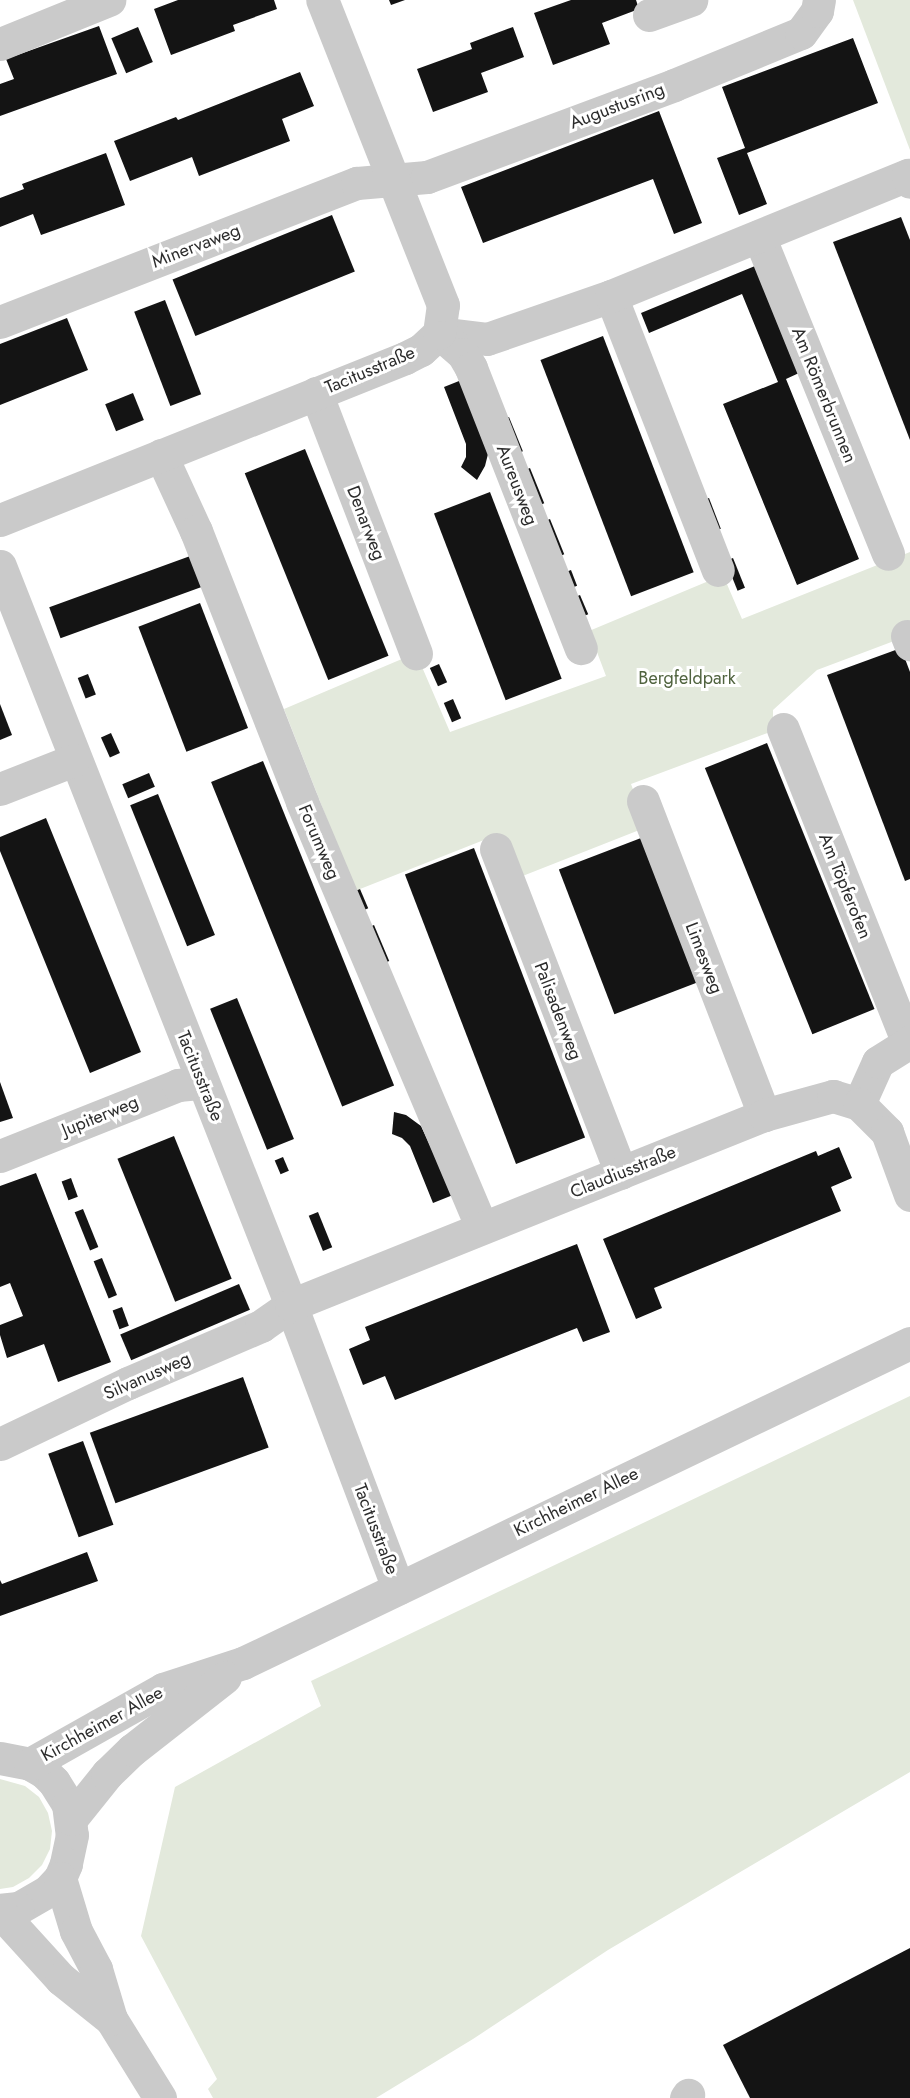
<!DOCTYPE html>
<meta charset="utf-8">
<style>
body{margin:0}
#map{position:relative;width:910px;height:2098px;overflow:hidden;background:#fff;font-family:Jost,sans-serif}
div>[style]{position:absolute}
.green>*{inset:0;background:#e3e9dc}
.building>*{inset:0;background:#141414;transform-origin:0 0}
.minor>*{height:33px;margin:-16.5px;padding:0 16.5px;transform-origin:16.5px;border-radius:16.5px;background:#cacaca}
span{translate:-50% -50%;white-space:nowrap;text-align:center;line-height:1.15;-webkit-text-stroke:6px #fff;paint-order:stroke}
.street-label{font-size:18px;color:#2d2d2d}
.park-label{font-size:18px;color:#50633f}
</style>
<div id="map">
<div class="green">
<div style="clip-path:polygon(853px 0,910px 0,910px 150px)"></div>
<div style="clip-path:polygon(910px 552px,910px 635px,817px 670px,773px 710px,773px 731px,631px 784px,647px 827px,505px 883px,489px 838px,355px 891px,284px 709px,416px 653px,450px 732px,606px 676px,589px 631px,723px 575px,742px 619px)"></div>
<div style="clip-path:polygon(910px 1396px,910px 1772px,608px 1950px,473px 2039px,376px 2098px,213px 2098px,208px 2089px,217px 2079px,141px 1936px,175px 1787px,321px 1706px,311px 1681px)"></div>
<div style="clip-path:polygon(0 1779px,25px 1786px,39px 1797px,48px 1813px,52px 1831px,50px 1849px,42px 1865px,29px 1878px,13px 1887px,0 1889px)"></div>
</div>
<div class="building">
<div style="clip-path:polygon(178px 0,274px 0,277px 9px,233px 25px,235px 31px,171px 55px,154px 9px)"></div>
<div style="clip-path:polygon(389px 0,405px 0,391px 5px)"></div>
<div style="clip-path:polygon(571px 0,636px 0,639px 9px,602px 23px,610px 44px,553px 65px,534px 13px)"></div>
<div style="clip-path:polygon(99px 26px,117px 74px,0 116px,0 84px,14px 79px,6px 59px)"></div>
<div style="left:138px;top:27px;width:38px;height:29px;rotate:67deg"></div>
<div style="clip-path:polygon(513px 27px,524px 57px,481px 73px,488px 92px,433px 112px,417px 69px,472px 49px,470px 43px)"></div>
<div style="clip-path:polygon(853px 38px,878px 103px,747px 153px,767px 204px,739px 215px,717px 158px,745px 148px,722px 87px)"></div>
<div style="clip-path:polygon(300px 72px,314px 106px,282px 119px,290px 141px,199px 176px,192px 157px,130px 181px,114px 141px,176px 117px,178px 120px)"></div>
<div style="clip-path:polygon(659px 111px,702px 223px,674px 234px,653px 179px,483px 243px,461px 187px)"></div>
<div style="clip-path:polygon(106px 153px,125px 205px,41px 235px,33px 214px,0 227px,0 198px,24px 189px,22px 184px)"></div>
<div style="left:332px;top:215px;width:61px;height:172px;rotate:68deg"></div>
<div style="clip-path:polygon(901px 217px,910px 240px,910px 440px,833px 242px)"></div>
<div style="clip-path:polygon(755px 266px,799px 373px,786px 379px,859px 559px,797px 585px,723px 404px,778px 382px,742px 294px,649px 333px,641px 313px)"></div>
<div style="left:165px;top:300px;width:101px;height:33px;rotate:69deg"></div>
<div style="clip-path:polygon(67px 318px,88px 370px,0 405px,0 344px)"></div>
<div style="left:603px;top:336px;width:253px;height:67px;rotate:69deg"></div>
<div style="clip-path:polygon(464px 379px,489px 450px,485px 466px,477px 480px,461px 467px,466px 457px,466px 444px,444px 387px)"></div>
<div style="left:133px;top:393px;width:29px;height:30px;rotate:68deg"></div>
<div style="left:509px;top:417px;width:37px;height:9px;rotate:68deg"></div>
<div style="left:305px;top:449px;width:223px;height:65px;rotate:68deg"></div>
<div style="left:530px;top:468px;width:38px;height:10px;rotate:68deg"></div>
<div style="left:490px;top:492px;width:200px;height:60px;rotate:69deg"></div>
<div style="left:709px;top:498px;width:33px;height:8px;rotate:69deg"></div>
<div style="left:550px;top:519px;width:38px;height:10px;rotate:68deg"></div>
<div style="left:193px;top:555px;width:33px;height:153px;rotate:70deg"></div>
<div style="left:733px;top:558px;width:32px;height:8px;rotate:68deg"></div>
<div style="left:571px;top:570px;width:17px;height:11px;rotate:69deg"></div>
<div style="left:580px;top:595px;width:21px;height:9px;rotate:67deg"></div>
<div style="left:200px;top:603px;width:134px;height:66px;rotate:69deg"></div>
<div style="clip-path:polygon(901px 648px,910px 672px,910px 879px,905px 881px,827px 675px)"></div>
<div style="left:439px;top:664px;width:20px;height:10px;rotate:66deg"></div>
<div style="left:88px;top:674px;width:22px;height:11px;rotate:69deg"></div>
<div style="left:453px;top:699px;width:21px;height:10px;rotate:67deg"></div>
<div style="clip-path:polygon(0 704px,12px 735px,0 740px)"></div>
<div style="left:111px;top:733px;width:22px;height:11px;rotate:66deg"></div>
<div style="left:767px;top:743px;width:287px;height:67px;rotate:68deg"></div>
<div style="left:263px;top:761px;width:350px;height:56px;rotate:68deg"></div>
<div style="left:149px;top:773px;width:15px;height:29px;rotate:67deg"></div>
<div style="left:158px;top:794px;width:152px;height:30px;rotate:68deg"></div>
<div style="clip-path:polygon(46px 818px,141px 1052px,90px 1073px,0 851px,0 837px)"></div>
<div style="left:641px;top:838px;width:155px;height:88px;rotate:69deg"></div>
<div style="left:474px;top:848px;width:310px;height:74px;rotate:69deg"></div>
<div style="left:360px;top:889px;width:21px;height:10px;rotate:67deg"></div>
<div style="left:374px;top:925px;width:39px;height:10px;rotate:67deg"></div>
<div style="left:237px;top:998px;width:152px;height:29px;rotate:68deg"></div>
<div style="clip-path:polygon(0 1082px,13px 1118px,0 1122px)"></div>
<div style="clip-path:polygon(394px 1112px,406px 1115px,421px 1126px,453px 1195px,433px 1203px,410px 1146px,402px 1138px,392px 1134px)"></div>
<div style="left:174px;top:1136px;width:154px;height:61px;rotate:68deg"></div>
<div style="clip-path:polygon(839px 1147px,852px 1178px,831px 1187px,841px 1211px,654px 1288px,662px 1308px,636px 1319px,603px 1239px,816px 1151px,818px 1156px)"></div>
<div style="left:283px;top:1157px;width:15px;height:9px;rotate:67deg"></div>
<div style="clip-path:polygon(36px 1173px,111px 1362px,58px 1382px,44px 1344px,7px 1358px,0 1335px,0 1325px,23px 1316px,10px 1283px,0 1287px,0 1186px)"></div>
<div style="left:71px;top:1178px;width:20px;height:10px;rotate:70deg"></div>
<div style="left:83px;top:1209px;width:41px;height:9px;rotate:68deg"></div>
<div style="left:318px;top:1212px;width:38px;height:10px;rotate:68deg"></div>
<div style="clip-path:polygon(577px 1244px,610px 1332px,583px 1342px,577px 1328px,395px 1400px,385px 1376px,363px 1385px,349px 1349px,370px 1340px,365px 1327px)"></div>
<div style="left:102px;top:1258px;width:40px;height:9px;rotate:68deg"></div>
<div style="left:239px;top:1284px;width:28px;height:129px;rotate:67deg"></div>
<div style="left:122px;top:1307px;width:20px;height:10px;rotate:70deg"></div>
<div style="left:243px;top:1377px;width:75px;height:163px;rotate:70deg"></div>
<div style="left:83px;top:1441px;width:89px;height:37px;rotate:70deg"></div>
<div style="clip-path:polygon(87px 1552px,98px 1581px,0 1616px,0 1580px,2px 1584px)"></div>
<div style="clip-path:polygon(910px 1948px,910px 2098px,750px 2098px,723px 2045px)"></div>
</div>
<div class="minor">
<div style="left:649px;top:15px;width:45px;rotate:-19.7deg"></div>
<div style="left:0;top:44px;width:118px;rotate:-22deg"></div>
<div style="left:759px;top:236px;width:343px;rotate:67.9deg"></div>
<div style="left:611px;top:296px;width:294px;rotate:68.7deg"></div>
<div style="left:0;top:322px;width:383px;rotate:-21.3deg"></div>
<div style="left:357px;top:183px;width:70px;rotate:-4.9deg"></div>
<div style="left:427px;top:177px;width:264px;rotate:-20.4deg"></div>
<div style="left:674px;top:85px;width:137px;rotate:-22.3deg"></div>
<div style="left:801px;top:33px;width:27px;rotate:-54deg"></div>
<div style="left:817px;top:11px;width:11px;rotate:-80deg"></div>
<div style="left:439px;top:333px;width:48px;rotate:7.1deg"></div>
<div style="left:487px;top:339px;width:131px;rotate:-19.1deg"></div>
<div style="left:611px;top:296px;width:321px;rotate:-22.2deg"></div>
<div style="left:908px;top:175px;width:7px;rotate:74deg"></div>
<div style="left:439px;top:333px;width:32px;rotate:41deg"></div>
<div style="left:463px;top:354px;width:16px;rotate:60deg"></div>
<div style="left:471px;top:368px;width:301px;rotate:68.6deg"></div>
<div style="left:316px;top:393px;width:279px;rotate:69deg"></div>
<div style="left:161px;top:455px;width:84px;rotate:65.3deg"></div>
<div style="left:196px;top:531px;width:291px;rotate:68.6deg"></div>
<div style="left:302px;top:802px;width:462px;rotate:67.1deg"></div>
<div style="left:0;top:520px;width:436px;rotate:-21.8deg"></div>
<div style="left:405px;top:358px;width:18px;rotate:-27deg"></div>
<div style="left:421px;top:350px;width:25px;rotate:-43deg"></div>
<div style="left:439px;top:333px;width:28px;rotate:-82deg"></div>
<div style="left:443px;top:305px;width:328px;rotate:-111.6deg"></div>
<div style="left:0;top:566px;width:794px;rotate:68.51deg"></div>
<div style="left:291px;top:1305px;width:303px;rotate:69.3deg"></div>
<div style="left:907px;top:636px;width:9px;rotate:69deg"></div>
<div style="left:783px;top:729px;width:338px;rotate:68.3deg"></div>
<div style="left:0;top:789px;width:79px;rotate:-21.4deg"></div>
<div style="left:643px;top:801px;width:337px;rotate:68.9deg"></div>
<div style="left:496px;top:849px;width:347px;rotate:68.9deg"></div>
<div style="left:859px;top:1104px;width:46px;rotate:-65.7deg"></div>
<div style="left:878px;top:1062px;width:38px;rotate:-32deg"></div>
<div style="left:0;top:1156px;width:192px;rotate:-21.7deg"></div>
<div style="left:178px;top:1085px;width:24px;rotate:-5deg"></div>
<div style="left:0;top:1444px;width:142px;rotate:-25.5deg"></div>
<div style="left:128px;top:1383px;width:145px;rotate:-23.2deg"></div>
<div style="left:261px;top:1326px;width:37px;rotate:-35deg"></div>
<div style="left:291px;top:1305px;width:510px;rotate:-21.88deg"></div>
<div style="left:764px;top:1115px;width:72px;rotate:-15.4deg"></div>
<div style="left:833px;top:1096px;width:27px;rotate:17deg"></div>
<div style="left:859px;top:1104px;width:40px;rotate:45deg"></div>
<div style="left:887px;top:1132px;width:67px;rotate:69.9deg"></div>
<div style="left:0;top:1758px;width:31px;rotate:11deg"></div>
<div style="left:30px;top:1764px;width:16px;rotate:30deg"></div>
<div style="left:44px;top:1772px;width:14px;rotate:45deg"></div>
<div style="left:54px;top:1782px;width:26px;rotate:58deg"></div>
<div style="left:68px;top:1804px;width:31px;rotate:83deg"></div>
<div style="left:72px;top:1835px;width:30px;rotate:102deg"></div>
<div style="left:66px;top:1864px;width:15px;rotate:113deg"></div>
<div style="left:60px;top:1878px;width:18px;rotate:133deg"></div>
<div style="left:48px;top:1891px;width:34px;rotate:150deg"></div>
<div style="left:18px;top:1908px;width:18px;rotate:174deg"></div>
<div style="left:30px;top:1764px;width:153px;rotate:-29.4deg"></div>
<div style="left:163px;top:1689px;width:84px;rotate:-18deg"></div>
<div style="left:243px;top:1663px;width:740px;rotate:-25.63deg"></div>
<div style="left:71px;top:1819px;width:58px;rotate:-51.3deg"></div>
<div style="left:107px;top:1774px;width:35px;rotate:-44deg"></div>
<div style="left:132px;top:1750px;width:118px;rotate:-38.1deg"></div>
<div style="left:60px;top:1878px;width:55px;rotate:73.2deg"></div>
<div style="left:76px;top:1931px;width:43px;rotate:62.2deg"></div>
<div style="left:96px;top:1969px;width:52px;rotate:73.3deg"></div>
<div style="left:111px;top:2019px;width:93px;rotate:58.2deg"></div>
<div style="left:0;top:1912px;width:91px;rotate:47.7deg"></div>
<div style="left:61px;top:1979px;width:64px;rotate:38.7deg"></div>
<div style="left:686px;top:2098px;width:4px;rotate:-56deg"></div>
</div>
<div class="street-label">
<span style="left:617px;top:106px;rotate:-21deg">Augustusring</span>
<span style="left:196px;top:246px;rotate:-21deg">Minervaweg</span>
<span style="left:370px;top:370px;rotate:-23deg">Tacitusstraße</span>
<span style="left:824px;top:395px;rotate:68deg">Am Römerbrunnen</span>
<span style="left:517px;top:485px;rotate:69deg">Aureusweg</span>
<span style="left:366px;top:523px;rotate:69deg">Denarweg</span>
<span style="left:319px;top:842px;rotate:67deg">Forumweg</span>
<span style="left:845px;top:886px;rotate:68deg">Am Töpferofen</span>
<span style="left:704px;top:958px;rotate:69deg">Limesweg</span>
<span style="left:558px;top:1011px;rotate:69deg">Palisadenweg</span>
<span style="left:200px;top:1076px;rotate:68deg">Tacitusstraße</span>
<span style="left:100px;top:1116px;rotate:-22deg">Jupiterweg</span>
<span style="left:623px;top:1172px;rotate:-22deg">Claudiusstraße</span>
<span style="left:147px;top:1376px;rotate:-24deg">Silvanusweg</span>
<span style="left:576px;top:1502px;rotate:-26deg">Kirchheimer Allee</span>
<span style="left:376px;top:1529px;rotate:69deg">Tacitusstraße</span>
<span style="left:102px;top:1724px;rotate:-29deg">Kirchheimer Allee</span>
</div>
<div class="park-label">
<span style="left:687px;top:678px">Bergfeldpark</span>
</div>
</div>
